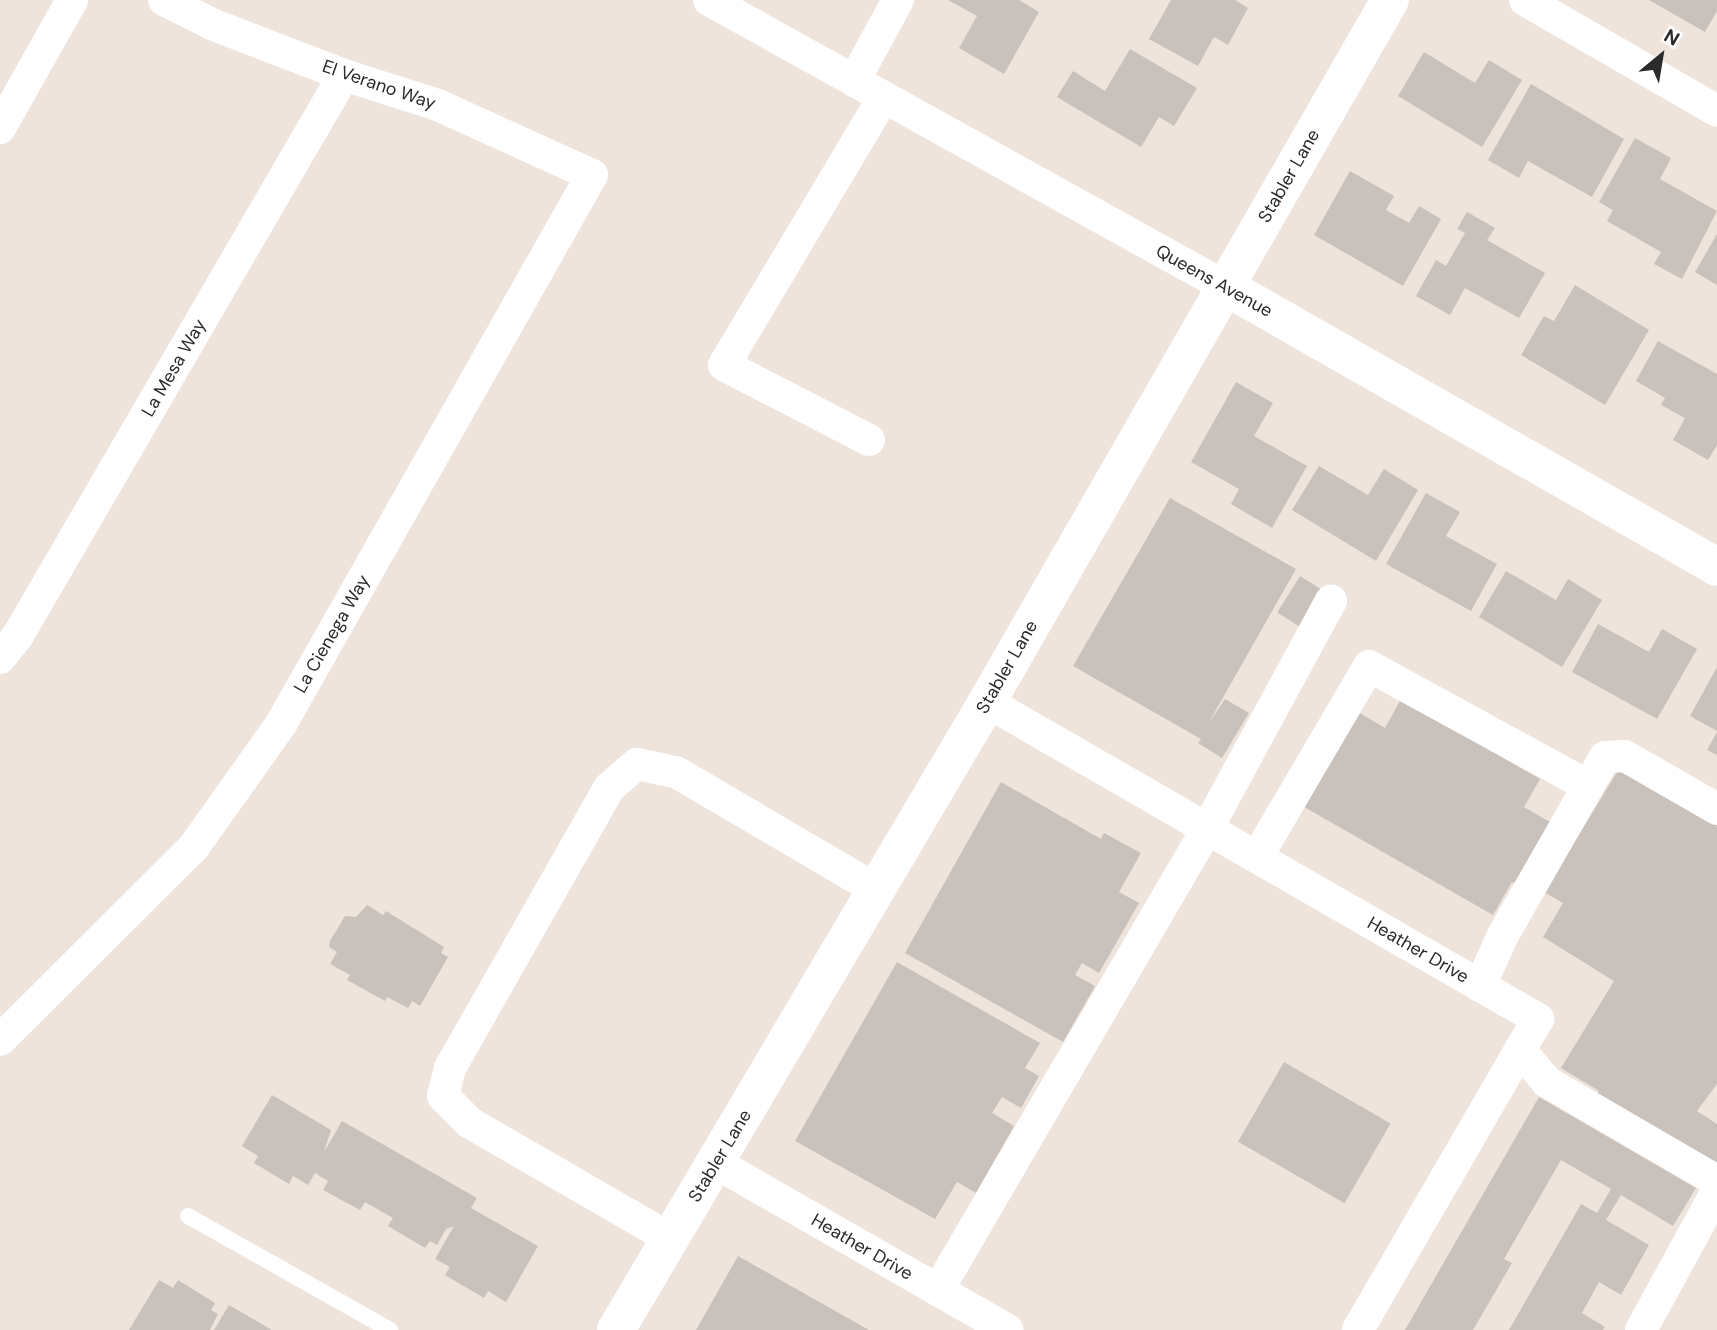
<!DOCTYPE html>
<style>
body{margin:0}
#map{position:relative;width:1717px;height:1330px;overflow:hidden;background:#eee4db;font-family:"DM Sans",sans-serif}
div>[style]{position:absolute}
.building>*{inset:0;background:#c9c1bb;transform-origin:0 0}
.service>*{height:16px;margin:-8px;padding:0 8px;transform-origin:8px;border-radius:8px;background:#fff}
.minor>*{height:32px;margin:-16px;padding:0 16px;transform-origin:16px;border-radius:16px;background:#fff}
.tertiary>*{height:38px;margin:-19px;padding:0 19px;transform-origin:19px;border-radius:19px;background:#fff}
span{translate:-50% -50%;white-space:nowrap;text-align:center;line-height:1.15;-webkit-text-stroke:6px #fff;paint-order:stroke}
.street-label{font-size:18px;color:#2a2a2a}
.north{position:absolute;left:1626px;top:21px;width:70px;height:70px;-webkit-text-stroke:5px #fff;paint-order:stroke;rotate:30deg;font-size:19px;font-weight:700;line-height:28px;text-align:center;color:#2a2a2a}
.north::after{content:'';display:block;margin:auto;width:24px;height:32px;background:#2a2a2a;clip-path:polygon(50% 0,100% 100%,50% 72%,0 100%)}
</style>
<div id="map">
<div class="building">
<div style="clip-path:polygon(948px 0,1019px 0,1039px 12px,1004px 74px,959px 48px,977px 16px)"></div>
<div style="clip-path:polygon(1171px 0,1235px 0,1248px 8px,1228px 45px,1214px 37px,1198px 66px,1149px 39px)"></div>
<div style="clip-path:polygon(1649px 0,1717px 0,1717px 11px,1705px 32px)"></div>
<div style="clip-path:polygon(1130px 49px,1197px 88px,1174px 126px,1159px 117px,1141px 147px,1057px 97px,1073px 71px,1105px 91px)"></div>
<div style="clip-path:polygon(1424px 52px,1475px 83px,1489px 60px,1522px 80px,1482px 147px,1398px 96px)"></div>
<div style="clip-path:polygon(1531px 84px,1624px 139px,1592px 197px,1528px 161px,1519px 178px,1488px 160px)"></div>
<div style="clip-path:polygon(1635px 138px,1671px 158px,1660px 179px,1717px 211px,1682px 279px,1654px 264px,1661px 252px,1607px 221px,1613px 210px,1599px 202px)"></div>
<div style="clip-path:polygon(1350px 171px,1394px 196px,1386px 210px,1409px 223px,1419px 206px,1441px 219px,1403px 286px,1314px 235px)"></div>
<div style="clip-path:polygon(1467px 212px,1495px 228px,1487px 240px,1545px 273px,1519px 318px,1465px 288px,1450px 315px,1416px 296px,1436px 260px,1446px 266px,1465px 233px,1457px 229px)"></div>
<div style="clip-path:polygon(1717px 234px,1717px 285px,1695px 272px)"></div>
<div style="clip-path:polygon(1575px 285px,1649px 330px,1605px 405px,1521px 355px,1544px 316px,1554px 321px)"></div>
<div style="clip-path:polygon(1658px 341px,1717px 374px,1717px 445px,1708px 460px,1673px 440px,1685px 418px,1661px 405px,1665px 398px,1636px 381px)"></div>
<div style="clip-path:polygon(1236px 382px,1273px 403px,1254px 436px,1307px 466px,1272px 528px,1231px 504px,1239px 489px,1191px 462px)"></div>
<div style="clip-path:polygon(1319px 466px,1368px 495px,1384px 469px,1418px 490px,1376px 561px,1292px 510px)"></div>
<div style="clip-path:polygon(1426px 493px,1460px 512px,1446px 536px,1497px 564px,1471px 611px,1386px 564px)"></div>
<div style="clip-path:polygon(1170px 498px,1296px 569px,1208px 724px,1225px 699px,1249px 713px,1222px 758px,1198px 743px,1201px 739px,1073px 666px)"></div>
<div style="clip-path:polygon(1506px 571px,1556px 600px,1568px 579px,1602px 600px,1562px 667px,1479px 617px)"></div>
<div style="left:1300px;top:576px;width:31px;height:43px;rotate:32deg"></div>
<div style="clip-path:polygon(1598px 624px,1649px 652px,1662px 629px,1697px 649px,1657px 719px,1572px 672px)"></div>
<div style="clip-path:polygon(1717px 667px,1717px 731px,1690px 716px)"></div>
<div style="clip-path:polygon(1401px 699px,1540px 779px,1524px 807px,1557px 826px,1521px 887px,1512px 882px,1493px 915px,1299px 804px,1353px 709px,1385px 728px)"></div>
<div style="clip-path:polygon(1717px 732px,1717px 755px,1707px 750px)"></div>
<div style="clip-path:polygon(1622px 764px,1717px 822px,1717px 1084px,1697px 1111px,1717px 1124px,1717px 1172px,1594px 1099px,1599px 1091px,1561px 1068px,1614px 981px,1543px 937px,1563px 903px,1544px 892px)"></div>
<div style="clip-path:polygon(1001px 782px,1101px 839px,1104px 833px,1141px 853px,1119px 892px,1139px 903px,1099px 973px,1082px 963px,1075px 975px,1095px 986px,1063px 1042px,905px 953px)"></div>
<div style="clip-path:polygon(367px 905px,383px 915px,386px 911px,444px 947px,441px 953px,448px 957px,420px 1006px,412px 1001px,408px 1008px,387px 997px,385px 1001px,347px 980px,350px 975px,330px 964px,337px 952px,329px 947px,330px 941px,345px 916px,356px 917px)"></div>
<div style="clip-path:polygon(897px 962px,1040px 1043px,1025px 1068px,1039px 1076px,1021px 1108px,1002px 1097px,992px 1113px,1014px 1126px,976px 1193px,957px 1182px,935px 1219px,795px 1141px)"></div>
<div style="left:1284px;top:1062px;width:123px;height:92px;rotate:30deg"></div>
<div style="clip-path:polygon(272px 1095px,331px 1130px,324px 1152px,342px 1121px,477px 1198px,471px 1208px,538px 1246px,506px 1302px,488px 1291px,484px 1298px,445px 1275px,450px 1267px,435px 1259px,454px 1226px,446px 1229px,437px 1245px,430px 1241px,425px 1248px,388px 1226px,393px 1218px,365px 1202px,360px 1210px,323px 1190px,328px 1181px,315px 1173px,308px 1185px,293px 1176px,289px 1184px,254px 1163px,258px 1156px,242px 1146px)"></div>
<div style="clip-path:polygon(1539px 1097px,1696px 1188px,1673px 1226px,1621px 1195px,1606px 1220px,1649px 1245px,1621px 1295px,1599px 1282px,1582px 1313px,1605px 1327px,1603px 1330px,1509px 1330px,1581px 1204px,1597px 1213px,1611px 1189px,1561px 1160px,1504px 1259px,1512px 1263px,1473px 1330px,1405px 1330px)"></div>
<div style="clip-path:polygon(738px 1256px,869px 1330px,696px 1330px)"></div>
<div style="clip-path:polygon(159px 1280px,173px 1288px,178px 1280px,215px 1303px,211px 1310px,218px 1314px,210px 1330px,129px 1330px)"></div>
<div style="clip-path:polygon(229px 1305px,272px 1330px,214px 1330px)"></div>
</div>
<div class="service">
<div style="left:188px;top:1216px;width:232px;rotate:29.4deg"></div>
</div>
<div class="minor">
<div style="left:709px;top:0;width:591px;rotate:29.04deg"></div>
<div style="left:1525px;top:0;width:222px;rotate:30deg"></div>
<div style="left:854px;top:81px;width:92px;rotate:-61.5deg"></div>
<div style="left:0;top:128px;width:147px;rotate:-60.6deg"></div>
<div style="left:869px;top:440px;width:163px;rotate:-152.7deg"></div>
<div style="left:724px;top:365px;width:312px;rotate:-59.2deg"></div>
<div style="left:0;top:658px;width:27px;rotate:-51deg"></div>
<div style="left:17px;top:637px;width:650px;rotate:-59.81deg"></div>
<div style="left:987px;top:702px;width:636px;rotate:29.91deg"></div>
<div style="left:1538px;top:1019px;width:359px;rotate:120.1deg"></div>
<div style="left:1257px;top:857px;width:221px;rotate:-59.6deg"></div>
<div style="left:1369px;top:666px;width:250px;rotate:28.7deg"></div>
<div style="left:1480px;top:986px;width:56px;rotate:-65.7deg"></div>
<div style="left:1503px;top:935px;width:205px;rotate:-60.2deg"></div>
<div style="left:1605px;top:757px;width:20px;rotate:-3deg"></div>
<div style="left:1625px;top:756px;width:106px;rotate:29.9deg"></div>
<div style="left:0;top:1040px;width:272px;rotate:-44.9deg"></div>
<div style="left:193px;top:848px;width:152px;rotate:-54.6deg"></div>
<div style="left:281px;top:724px;width:631px;rotate:-60.47deg"></div>
<div style="left:592px;top:175px;width:169px;rotate:-155.6deg"></div>
<div style="left:438px;top:105px;width:99px;rotate:-162.3deg"></div>
<div style="left:344px;top:75px;width:139px;rotate:-159deg"></div>
<div style="left:214px;top:25px;width:56px;rotate:-153.4deg"></div>
<div style="left:1520px;top:1050px;width:42px;rotate:49.8deg"></div>
<div style="left:1547px;top:1082px;width:197px;rotate:30.2deg"></div>
<div style="left:716px;top:1163px;width:336px;rotate:29.8deg"></div>
<div style="left:671px;top:1239px;width:232px;rotate:-150deg"></div>
<div style="left:470px;top:1123px;width:38px;rotate:-135deg"></div>
<div style="left:443px;top:1096px;width:29px;rotate:-76deg"></div>
<div style="left:450px;top:1068px;width:322px;rotate:-60.4deg"></div>
<div style="left:609px;top:788px;width:37px;rotate:-41deg"></div>
<div style="left:637px;top:764px;width:40px;rotate:12deg"></div>
<div style="left:676px;top:772px;width:233px;rotate:30.4deg"></div>
<div style="left:938px;top:1290px;width:534px;rotate:-59.74deg"></div>
<div style="left:1207px;top:829px;width:260px;rotate:-61.5deg"></div>
<div style="left:1641px;top:1330px;width:158px;rotate:-61.3deg"></div>
</div>
<div class="tertiary">
<div style="left:1226px;top:287px;width:565px;rotate:29.69deg"></div>
<div style="left:616px;top:1330px;width:729px;rotate:-59.43deg"></div>
<div style="left:987px;top:702px;width:809px;rotate:-60.14deg"></div>
</div>
<div class="street-label">
<span style="left:379px;top:85px;rotate:19deg">El Verano Way</span>
<span style="left:1289px;top:176px;rotate:-60deg">Stabler Lane</span>
<span style="left:1214px;top:281px;rotate:29deg">Queens Avenue</span>
<span style="left:174px;top:368px;rotate:-60deg">La Mesa Way</span>
<span style="left:332px;top:634px;rotate:-60deg">La Cienega Way</span>
<span style="left:1007px;top:667px;rotate:-60deg">Stabler Lane</span>
<span style="left:1418px;top:950px;rotate:30deg">Heather Drive</span>
<span style="left:720px;top:1156px;rotate:-59deg">Stabler Lane</span>
<span style="left:862px;top:1247px;rotate:30deg">Heather Drive</span>
</div>
<div class="north">N</div>
</div>
